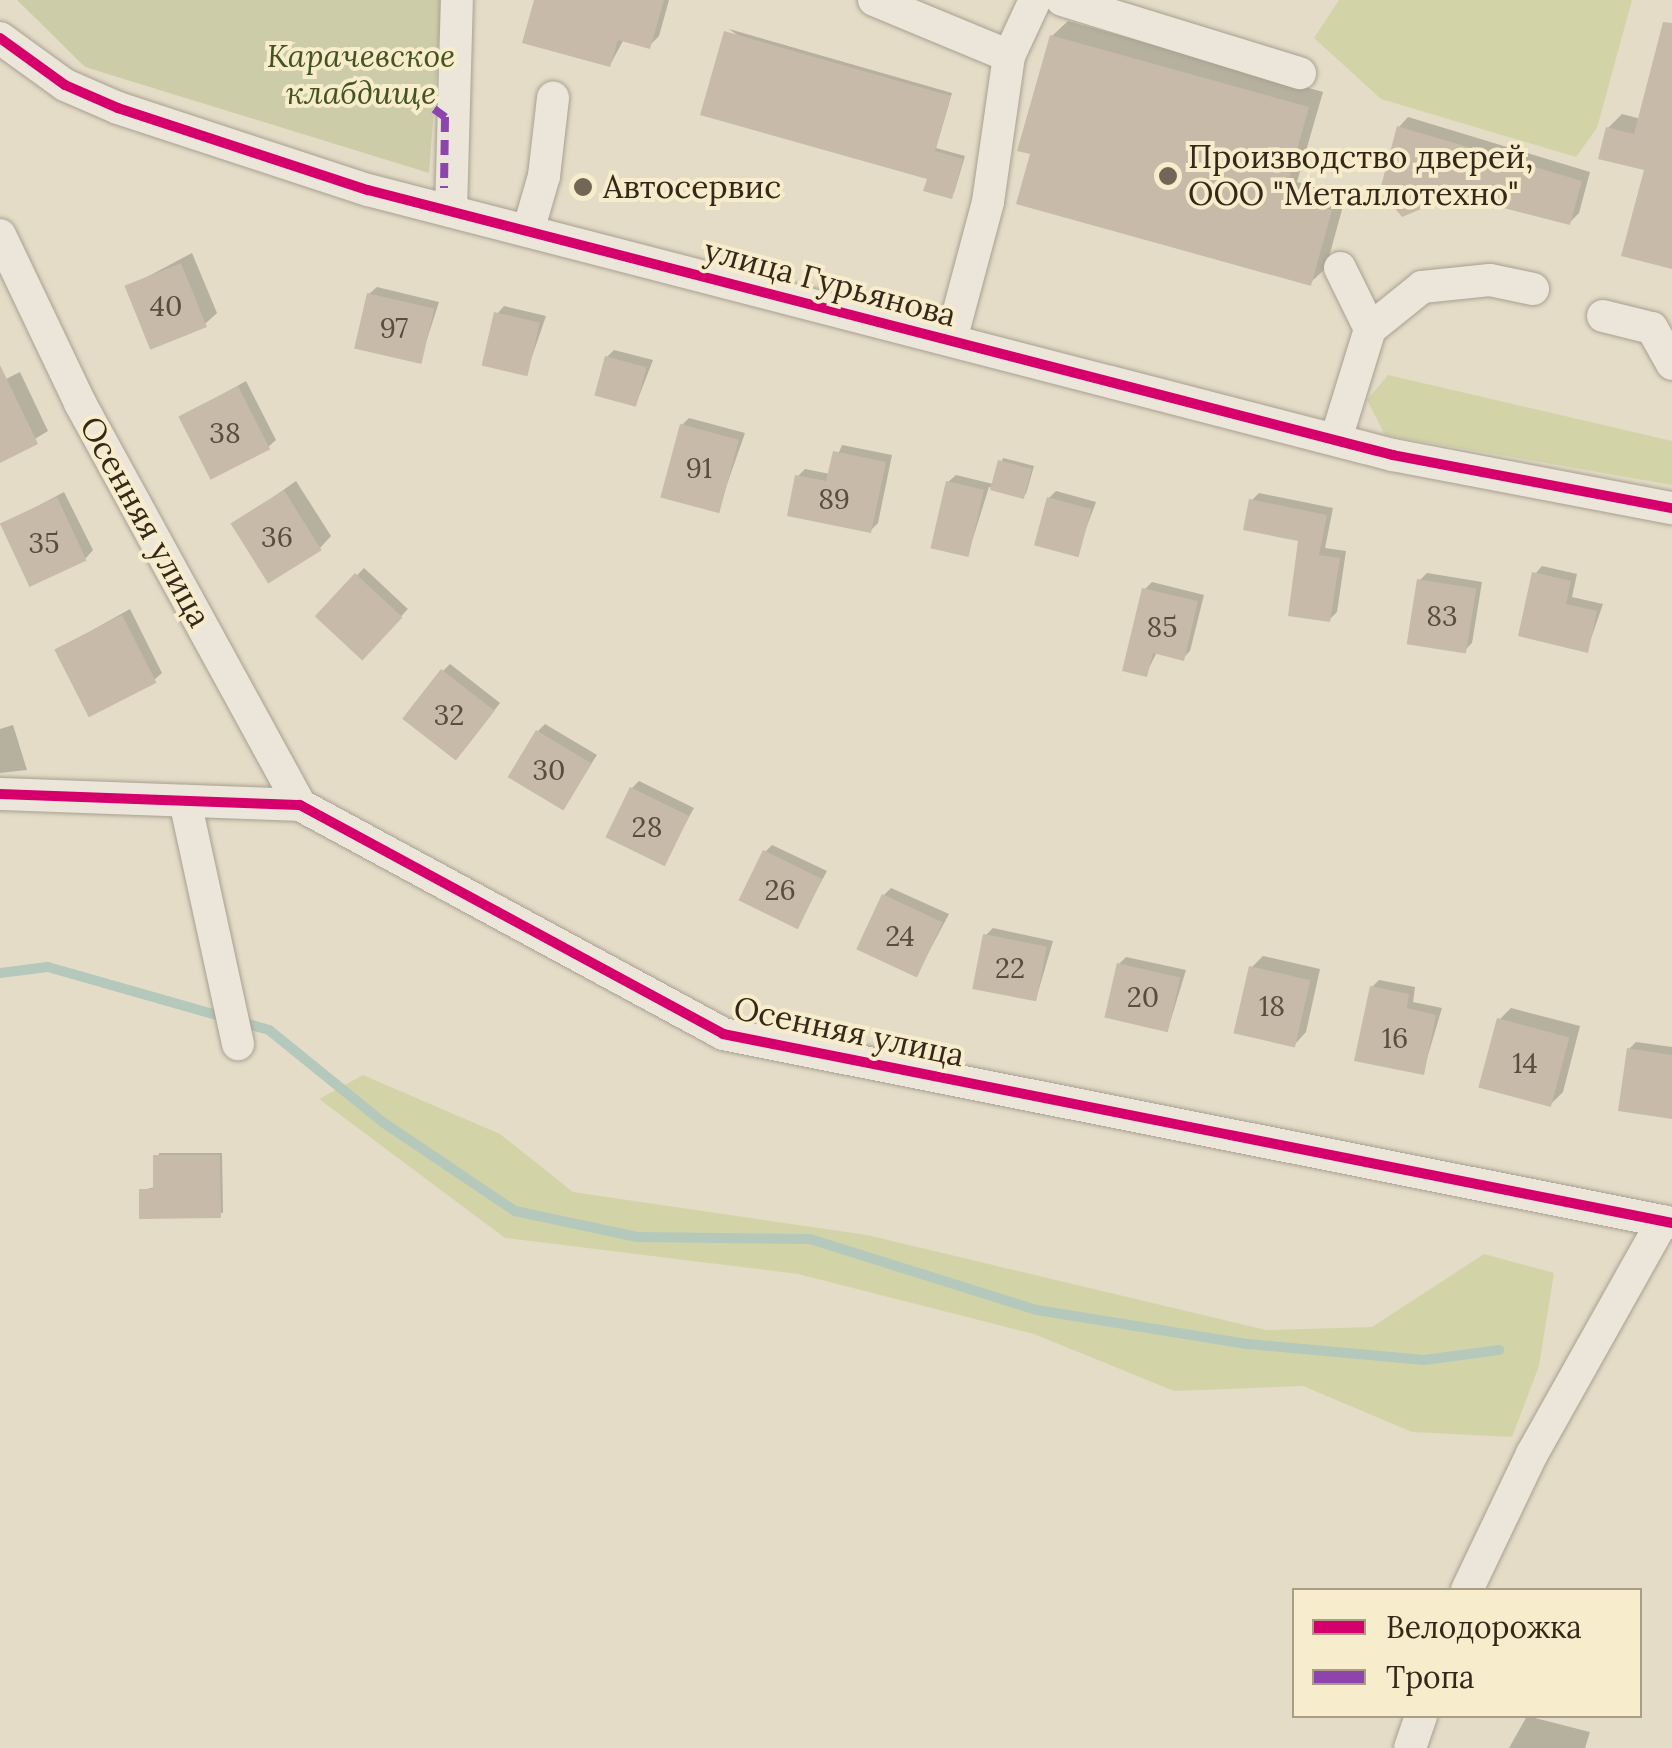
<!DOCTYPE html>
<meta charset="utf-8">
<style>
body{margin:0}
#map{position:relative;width:1672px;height:1748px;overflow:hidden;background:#e4dcc7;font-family:Lora,serif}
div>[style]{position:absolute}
.green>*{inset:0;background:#d2d4a8}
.cemetery>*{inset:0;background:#cccda8}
.shadow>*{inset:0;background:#0003;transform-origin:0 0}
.stream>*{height:10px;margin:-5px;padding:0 5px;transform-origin:5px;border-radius:5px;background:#b4c8bc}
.building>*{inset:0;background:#c7baa8;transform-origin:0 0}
.roads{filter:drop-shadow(0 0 2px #a8a091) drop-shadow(0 0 2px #a8a091)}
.minor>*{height:32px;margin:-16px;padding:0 16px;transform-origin:16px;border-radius:16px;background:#ebe6d9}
.quiet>*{height:8px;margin-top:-4px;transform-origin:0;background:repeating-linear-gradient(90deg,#8e44ad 0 15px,transparent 0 23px)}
.cycleway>*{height:10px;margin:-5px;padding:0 5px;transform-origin:5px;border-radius:5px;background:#d6006c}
.dots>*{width:28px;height:28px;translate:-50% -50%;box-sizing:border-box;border:5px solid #f7eccb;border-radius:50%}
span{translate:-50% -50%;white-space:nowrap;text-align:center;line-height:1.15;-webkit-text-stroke:8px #f7eccb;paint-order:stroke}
.number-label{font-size:28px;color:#5a4c3e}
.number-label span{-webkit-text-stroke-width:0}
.park-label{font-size:32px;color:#44531f;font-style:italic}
.poi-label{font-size:32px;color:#35281a}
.left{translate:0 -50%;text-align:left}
.street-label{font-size:32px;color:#35281a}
.legend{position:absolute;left:1292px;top:1588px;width:350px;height:130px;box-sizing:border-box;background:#f7eccb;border:2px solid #a99e84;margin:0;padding:12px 18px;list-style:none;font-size:30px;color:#35281a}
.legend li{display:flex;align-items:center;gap:20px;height:50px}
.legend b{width:50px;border:2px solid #a99e84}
</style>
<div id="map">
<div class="green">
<div style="clip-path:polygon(1339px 0,1632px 0,1597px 128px,1576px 157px,1381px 99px,1314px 38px)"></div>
<div style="clip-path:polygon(1388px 375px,1672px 441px,1672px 485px,1385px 435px,1367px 400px)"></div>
<div style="clip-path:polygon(363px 1075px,500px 1134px,573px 1192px,867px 1235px,1266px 1330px,1372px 1327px,1484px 1254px,1554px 1273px,1539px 1366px,1512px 1437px,1412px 1432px,1303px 1386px,1174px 1391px,1034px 1334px,798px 1274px,505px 1238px,319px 1099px)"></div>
</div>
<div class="cemetery">
<div style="clip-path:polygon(17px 0,442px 0,429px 173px,85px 67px)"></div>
</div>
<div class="shadow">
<div style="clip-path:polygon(537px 0,669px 0,659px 36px,649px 46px,624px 39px,610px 65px)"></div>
<div style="clip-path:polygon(1068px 21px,1323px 92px,1297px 182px,1346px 195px,1326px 268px,1310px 283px,1033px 152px,1052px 36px)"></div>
<div style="clip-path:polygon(1672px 28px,1672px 267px,1647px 168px,1608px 128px,1622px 114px,1641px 119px)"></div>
<div style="clip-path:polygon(729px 29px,952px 93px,936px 148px,965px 156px,954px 193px)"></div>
<div style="clip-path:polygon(1408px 117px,1590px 172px,1579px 213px,1569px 223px,1444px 190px,1432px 201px,1399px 127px)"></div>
<div style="clip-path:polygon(192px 253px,217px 313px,205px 324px,128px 287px)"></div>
<div style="clip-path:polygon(377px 287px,439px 302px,420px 361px,369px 294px)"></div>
<div style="clip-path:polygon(504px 306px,546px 316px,526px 374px,497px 314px)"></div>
<div style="clip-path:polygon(614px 350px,653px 360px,636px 404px,607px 357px)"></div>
<div style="clip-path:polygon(20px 372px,48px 431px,0 460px,0 382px)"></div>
<div style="clip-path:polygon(246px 381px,276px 440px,268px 447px,182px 417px)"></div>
<div style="clip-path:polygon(689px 418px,745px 433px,718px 510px,682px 425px)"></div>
<div style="clip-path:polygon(842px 445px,892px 455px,878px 523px,871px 530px,798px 476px,805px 469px,830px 474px)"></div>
<div style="clip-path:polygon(1003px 458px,1034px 466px,1026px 494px,989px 487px,968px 554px,948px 482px,956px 475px,993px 484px)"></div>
<div style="clip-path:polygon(296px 481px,331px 536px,320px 548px,235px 524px)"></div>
<div style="clip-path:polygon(1056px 491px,1096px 502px,1076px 555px,1049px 498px)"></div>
<div style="clip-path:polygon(64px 492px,93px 550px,86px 558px,2px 525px)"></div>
<div style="clip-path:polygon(1259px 493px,1333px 508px,1325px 548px,1346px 551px,1337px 612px,1329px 620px,1301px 539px,1252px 500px)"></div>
<div style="clip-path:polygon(1542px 566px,1577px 574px,1572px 597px,1603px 604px,1587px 650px,1535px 574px)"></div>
<div style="left:364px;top:568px;width:60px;height:67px;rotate:43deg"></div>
<div style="clip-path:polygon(1427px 573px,1482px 582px,1472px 643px,1465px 650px,1420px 580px)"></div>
<div style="clip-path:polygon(1152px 582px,1204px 595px,1190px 651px,1183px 658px,1157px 652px,1146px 674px,1144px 590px)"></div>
<div style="clip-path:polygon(130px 609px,162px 673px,154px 680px,57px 650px)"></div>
<div style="clip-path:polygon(450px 664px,500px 703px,463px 751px,443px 671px)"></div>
<div style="clip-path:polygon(545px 724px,597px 755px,562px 808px,538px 731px)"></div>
<div style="clip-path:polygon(13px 725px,27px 770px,0 773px,0 729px)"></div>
<div style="clip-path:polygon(639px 781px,694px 808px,663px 863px,632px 788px)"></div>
<div style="clip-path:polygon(772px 845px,827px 871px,797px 926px,765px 852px)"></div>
<div style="clip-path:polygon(891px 888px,949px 914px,917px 974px,884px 895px)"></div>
<div style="clip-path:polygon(993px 928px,1053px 941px,1036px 999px,986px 935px)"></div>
<div style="clip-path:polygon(1263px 956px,1320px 969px,1306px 1032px,1295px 1044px,1251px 968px)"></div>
<div style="clip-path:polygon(1126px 957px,1186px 970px,1168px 1029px,1119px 964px)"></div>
<div style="clip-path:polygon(1379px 980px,1415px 987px,1413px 1002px,1442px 1008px,1423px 1072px,1372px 987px)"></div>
<div style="clip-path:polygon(1511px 1008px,1580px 1026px,1563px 1092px,1551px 1104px,1499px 1020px)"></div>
<div style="clip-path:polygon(1636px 1042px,1672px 1047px,1672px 1116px,1629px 1049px)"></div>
<div style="clip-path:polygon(159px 1153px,222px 1153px,223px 1213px,142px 1190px,156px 1187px)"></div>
<div style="clip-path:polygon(1527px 1716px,1590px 1732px,1585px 1748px,1509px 1748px)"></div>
</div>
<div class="stream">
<div style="left:0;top:973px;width:48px;rotate:-7.1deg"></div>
<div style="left:48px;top:967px;width:230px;rotate:15.9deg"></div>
<div style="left:269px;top:1030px;width:148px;rotate:39deg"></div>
<div style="left:384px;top:1123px;width:158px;rotate:33.9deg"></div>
<div style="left:515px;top:1211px;width:125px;rotate:12deg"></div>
<div style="left:637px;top:1237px;width:173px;rotate:0.7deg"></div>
<div style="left:810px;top:1239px;width:238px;rotate:17.4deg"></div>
<div style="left:1037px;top:1310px;width:214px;rotate:9.2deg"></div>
<div style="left:1248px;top:1344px;width:177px;rotate:5.2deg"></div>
<div style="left:1424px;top:1360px;width:76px;rotate:-7.6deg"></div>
</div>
<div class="building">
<div style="clip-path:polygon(534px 0,664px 0,650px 49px,618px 40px,610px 67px,522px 43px)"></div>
<div style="clip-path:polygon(1663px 22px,1672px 23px,1672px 269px,1621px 256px,1644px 170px,1598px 159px,1606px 127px,1634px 134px)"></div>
<div style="clip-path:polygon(724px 31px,951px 96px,935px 151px,963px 159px,952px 199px,923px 191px,927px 179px,700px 115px)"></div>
<div style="clip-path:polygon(1050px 35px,1309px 107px,1284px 197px,1332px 210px,1311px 286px,1016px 204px,1030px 154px,1017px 151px)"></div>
<div style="clip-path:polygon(1397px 126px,1582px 181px,1570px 225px,1437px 191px,1433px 204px,1402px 217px,1380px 190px)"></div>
<div style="left:181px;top:263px;width:69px;height:61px;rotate:68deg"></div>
<div style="left:367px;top:293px;width:69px;height:57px;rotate:13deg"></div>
<div style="left:494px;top:312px;width:47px;height:55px;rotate:13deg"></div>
<div style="left:605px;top:356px;width:43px;height:41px;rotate:15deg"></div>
<div style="clip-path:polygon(0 365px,38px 444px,0 463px)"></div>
<div style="left:238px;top:386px;width:71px;height:67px;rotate:63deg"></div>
<div style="left:680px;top:424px;width:61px;height:76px;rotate:15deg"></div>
<div style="clip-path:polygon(833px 451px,886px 462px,871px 533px,787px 516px,795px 475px,826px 481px)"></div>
<div style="left:998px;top:460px;width:35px;height:31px;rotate:15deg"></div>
<div style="left:946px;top:481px;width:39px;height:69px;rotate:13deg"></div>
<div style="left:284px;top:490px;width:71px;height:63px;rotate:58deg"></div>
<div style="left:57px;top:497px;width:70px;height:63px;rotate:65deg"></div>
<div style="left:1047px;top:497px;width:46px;height:50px;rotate:15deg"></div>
<div style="clip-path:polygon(1249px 499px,1327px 515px,1319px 555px,1340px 558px,1330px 622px,1288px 616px,1298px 541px,1243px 530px)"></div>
<div style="clip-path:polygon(1532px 572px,1571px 581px,1566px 604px,1597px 611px,1588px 653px,1518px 636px)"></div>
<div style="left:355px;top:573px;width:65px;height:59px;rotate:43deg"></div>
<div style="left:1417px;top:579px;width:60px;height:66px;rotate:9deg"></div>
<div style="clip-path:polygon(1142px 588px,1198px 601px,1184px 661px,1153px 653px,1147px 677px,1122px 671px)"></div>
<div style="left:122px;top:615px;width:76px;height:76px;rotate:63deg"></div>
<div style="left:441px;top:669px;width:68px;height:63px;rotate:38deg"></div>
<div style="left:536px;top:730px;width:65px;height:55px;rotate:31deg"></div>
<div style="left:630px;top:787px;width:66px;height:56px;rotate:26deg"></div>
<div style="left:763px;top:850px;width:66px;height:56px;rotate:26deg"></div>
<div style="left:882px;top:894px;width:67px;height:61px;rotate:25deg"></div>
<div style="left:983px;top:934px;width:65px;height:56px;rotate:11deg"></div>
<div style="left:1117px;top:963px;width:65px;height:56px;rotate:13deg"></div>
<div style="left:1249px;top:966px;width:63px;height:69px;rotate:13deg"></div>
<div style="clip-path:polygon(1370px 986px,1409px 994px,1407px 1008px,1436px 1015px,1424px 1075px,1354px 1061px)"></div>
<div style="left:1497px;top:1018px;width:75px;height:72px;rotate:15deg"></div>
<div style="clip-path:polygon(1627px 1048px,1672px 1055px,1672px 1119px,1618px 1111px)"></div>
<div style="clip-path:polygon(153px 1155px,220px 1155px,221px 1218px,139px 1219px,139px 1189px,153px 1189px)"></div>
</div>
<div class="roads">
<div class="minor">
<div style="left:874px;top:0;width:146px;rotate:22.5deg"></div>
<div style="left:1009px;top:56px;width:148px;rotate:98.2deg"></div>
<div style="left:988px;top:202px;width:143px;rotate:105deg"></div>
<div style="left:1062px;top:0;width:249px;rotate:17.1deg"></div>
<div style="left:0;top:38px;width:80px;rotate:35.9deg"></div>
<div style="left:65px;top:85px;width:58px;rotate:23.5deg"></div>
<div style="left:118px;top:108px;width:263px;rotate:18.2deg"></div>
<div style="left:368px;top:190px;width:1059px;rotate:14.5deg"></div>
<div style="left:1393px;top:455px;width:284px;rotate:10.8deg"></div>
<div style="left:1009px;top:56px;width:62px;rotate:-65.1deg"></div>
<div style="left:451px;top:211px;width:211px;rotate:-88.4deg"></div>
<div style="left:528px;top:231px;width:57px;rotate:-73.8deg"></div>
<div style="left:544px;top:176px;width:79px;rotate:-83.4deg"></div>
<div style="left:0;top:235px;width:186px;rotate:64.5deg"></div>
<div style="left:80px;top:403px;width:458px;rotate:61.3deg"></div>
<div style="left:1340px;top:268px;width:68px;rotate:63.8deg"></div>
<div style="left:1603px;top:316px;width:50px;rotate:13.8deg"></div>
<div style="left:1652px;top:328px;width:41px;rotate:60.9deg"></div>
<div style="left:1336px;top:439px;width:115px;rotate:-72.8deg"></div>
<div style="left:1370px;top:329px;width:67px;rotate:-38.9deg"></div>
<div style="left:1422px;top:287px;width:68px;rotate:-5.9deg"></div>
<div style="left:1490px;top:280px;width:44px;rotate:11.8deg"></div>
<div style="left:0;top:794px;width:300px;rotate:2.1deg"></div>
<div style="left:300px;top:805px;width:481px;rotate:28.4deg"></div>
<div style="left:723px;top:1034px;width:968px;rotate:11.26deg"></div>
<div style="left:185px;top:801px;width:249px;rotate:77.7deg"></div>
<div style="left:1467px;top:1590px;width:151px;rotate:-64.5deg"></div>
<div style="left:1532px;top:1454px;width:267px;rotate:-60.7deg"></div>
<div style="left:1410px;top:1748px;width:34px;rotate:-71deg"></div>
</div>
</div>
<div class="quiet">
<div style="left:434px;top:109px;width:14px;rotate:36deg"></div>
<div style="left:445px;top:117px;width:71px;rotate:90.8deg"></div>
</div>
<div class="cycleway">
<div style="left:0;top:38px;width:80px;rotate:35.9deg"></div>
<div style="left:65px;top:85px;width:58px;rotate:23.5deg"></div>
<div style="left:118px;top:108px;width:263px;rotate:18.2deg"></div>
<div style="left:368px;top:190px;width:1059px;rotate:14.5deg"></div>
<div style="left:1393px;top:455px;width:284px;rotate:10.8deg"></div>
<div style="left:0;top:794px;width:300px;rotate:2.1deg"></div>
<div style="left:300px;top:805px;width:481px;rotate:28.4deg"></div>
<div style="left:723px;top:1034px;width:968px;rotate:11.26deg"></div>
</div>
<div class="dots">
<div style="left:1168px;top:176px;background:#726757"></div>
<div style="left:583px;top:187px;background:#726757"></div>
</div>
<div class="number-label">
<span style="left:166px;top:306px">40</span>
<span style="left:394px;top:328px">97</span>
<span style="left:225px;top:433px">38</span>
<span style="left:699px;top:468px">91</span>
<span style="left:834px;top:499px">89</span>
<span style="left:277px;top:537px">36</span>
<span style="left:44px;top:543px">35</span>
<span style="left:1442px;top:616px">83</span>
<span style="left:1162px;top:627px">85</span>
<span style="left:449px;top:715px">32</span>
<span style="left:549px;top:770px">30</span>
<span style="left:647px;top:827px">28</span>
<span style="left:780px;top:890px">26</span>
<span style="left:900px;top:936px">24</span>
<span style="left:1010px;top:968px">22</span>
<span style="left:1143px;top:997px">20</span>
<span style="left:1272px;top:1006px">18</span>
<span style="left:1395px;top:1038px">16</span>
<span style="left:1525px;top:1063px">14</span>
</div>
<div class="park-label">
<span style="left:361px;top:75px">Карачевское<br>клабдище</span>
</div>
<div class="poi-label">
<span class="left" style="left:1188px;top:176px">Производство дверей,<br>ООО "Металлотехно"</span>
<span class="left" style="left:603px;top:187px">Автосервис</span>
</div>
<div class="street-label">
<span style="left:830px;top:283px;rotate:15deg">улица Гурьянова</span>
<span style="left:145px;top:522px;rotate:61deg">Осенняя улица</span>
<span style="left:849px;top:1032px;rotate:12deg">Осенняя улица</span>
</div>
<ul class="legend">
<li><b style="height:12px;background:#d6006c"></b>Велодорожка</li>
<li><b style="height:12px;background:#8e44ad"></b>Тропа</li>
</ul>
</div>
